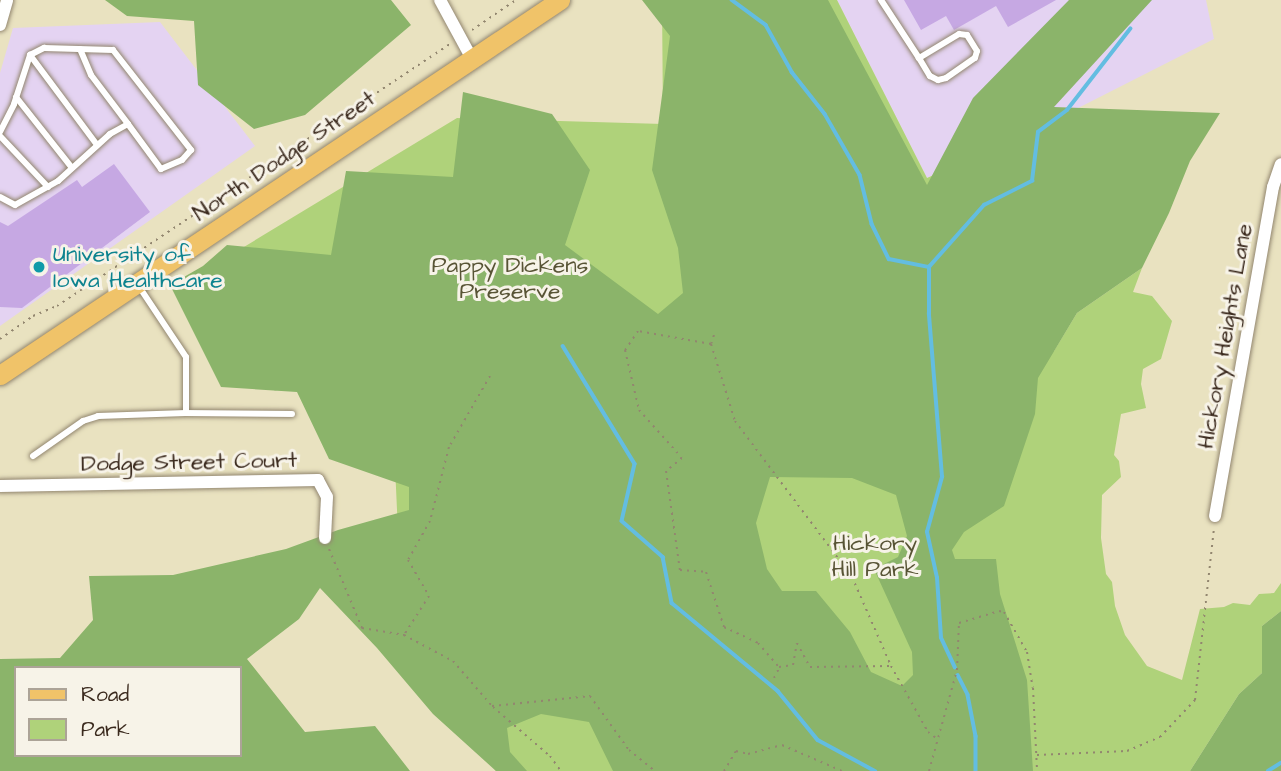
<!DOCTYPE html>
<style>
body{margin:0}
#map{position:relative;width:1281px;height:771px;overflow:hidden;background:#e9e2c0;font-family:"Architects Daughter",sans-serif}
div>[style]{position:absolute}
.built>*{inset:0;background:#e4d3f2}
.green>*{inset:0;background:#afd27a}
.forest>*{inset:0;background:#8bb46a}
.stream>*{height:3.5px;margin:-1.75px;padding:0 1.75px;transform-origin:1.75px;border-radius:1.75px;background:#63bde1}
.building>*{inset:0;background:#c6a8e3}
.path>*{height:2px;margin-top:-1px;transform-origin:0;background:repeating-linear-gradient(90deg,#92866f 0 2px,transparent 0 7px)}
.roads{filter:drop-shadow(0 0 2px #92866f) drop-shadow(0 0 2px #92866f)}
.lane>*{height:6px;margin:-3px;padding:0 3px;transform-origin:3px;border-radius:3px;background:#fff}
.street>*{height:12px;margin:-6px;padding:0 6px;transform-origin:6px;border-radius:6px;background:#fff}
.primary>*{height:19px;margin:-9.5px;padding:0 9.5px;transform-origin:9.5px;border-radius:9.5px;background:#f0c369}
.dots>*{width:19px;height:19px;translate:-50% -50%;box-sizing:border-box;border:4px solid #f7f3e8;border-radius:50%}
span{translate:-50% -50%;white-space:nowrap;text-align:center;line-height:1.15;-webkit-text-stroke:6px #f7f3e8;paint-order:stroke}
.street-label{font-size:23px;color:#3b2a1e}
.culture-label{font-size:23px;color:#0d838f}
.left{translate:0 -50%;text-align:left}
.park-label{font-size:23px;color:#585435}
.legend{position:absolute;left:14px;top:666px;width:228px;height:91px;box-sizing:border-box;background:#f7f3e8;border:2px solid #aca397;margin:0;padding:9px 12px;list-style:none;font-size:21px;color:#3b2a1e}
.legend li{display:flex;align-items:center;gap:14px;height:35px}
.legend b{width:35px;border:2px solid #aca397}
</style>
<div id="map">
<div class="built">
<div style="clip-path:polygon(837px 0,1206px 0,1214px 39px,1023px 136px,927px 178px)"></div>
<div style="clip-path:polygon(160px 22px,255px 146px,0 326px,0 73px,13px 28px)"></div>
</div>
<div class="green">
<div style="clip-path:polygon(662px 0,837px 0,927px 178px,1023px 136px,1054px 351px,1077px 313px,1142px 268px,1133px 292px,1152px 296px,1172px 321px,1161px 359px,1143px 369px,1141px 384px,1146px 408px,1121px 414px,1114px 455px,1119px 461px,1121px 477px,1102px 495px,1101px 538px,1106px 574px,1112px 582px,1115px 606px,1125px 635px,1147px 666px,1182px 680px,1200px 609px,1224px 607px,1233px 603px,1250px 605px,1259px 594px,1274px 593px,1281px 583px,1281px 611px,1262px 626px,1262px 673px,1239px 694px,1190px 771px,496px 771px,372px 610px,398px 532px,391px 378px,186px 282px,457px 118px,663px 124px)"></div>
</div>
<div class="forest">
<div style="clip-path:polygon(105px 0,391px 0,411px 25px,305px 115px,254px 129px,198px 85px,194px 21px,127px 16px)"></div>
<div style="clip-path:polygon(evenodd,642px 0,828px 0,927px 185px,973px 98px,1069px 0,1152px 0,1054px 107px,1220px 113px,1190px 161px,1169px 213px,1142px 268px,1077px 313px,1038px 378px,1035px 414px,1004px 506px,964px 532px,952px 550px,955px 559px,996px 559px,1000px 594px,1027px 680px,1033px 771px,613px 771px,589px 722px,541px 714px,507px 728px,510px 752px,527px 771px,496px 771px,433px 714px,377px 648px,320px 588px,299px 619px,247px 659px,305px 732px,375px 726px,410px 771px,0 771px,0 659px,60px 658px,93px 620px,89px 576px,173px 575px,286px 549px,338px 530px,409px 510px,409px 487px,329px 459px,297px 392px,221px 387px,170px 285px,203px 266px,227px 245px,331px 255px,346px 171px,453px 177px,463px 92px,552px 114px,590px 170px,565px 245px,658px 314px,683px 293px,678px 248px,652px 170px,670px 36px,642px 0,770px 477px,852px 478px,896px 495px,907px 536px,898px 557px,874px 569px,912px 652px,913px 675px,902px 686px,871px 672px,850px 632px,816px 591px,782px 591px,767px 569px,756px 523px,770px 477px,642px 0,16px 668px,240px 668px,240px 755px,16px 755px,16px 668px)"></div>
<div style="clip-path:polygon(1281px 611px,1281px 771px,1190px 771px,1239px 694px,1262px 673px,1262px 626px)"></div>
</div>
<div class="stream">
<div style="left:732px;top:0;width:42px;rotate:36.3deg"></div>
<div style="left:766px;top:25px;width:54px;rotate:61deg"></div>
<div style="left:792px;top:72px;width:53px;rotate:51.8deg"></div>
<div style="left:825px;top:114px;width:70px;rotate:60.2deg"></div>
<div style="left:860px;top:175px;width:50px;rotate:76.2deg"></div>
<div style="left:872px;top:224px;width:39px;rotate:64deg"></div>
<div style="left:889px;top:259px;width:41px;rotate:11.3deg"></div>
<div style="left:563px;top:346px;width:138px;rotate:58.6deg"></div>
<div style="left:635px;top:464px;width:58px;rotate:102.8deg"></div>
<div style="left:622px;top:521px;width:55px;rotate:41.3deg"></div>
<div style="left:663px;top:557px;width:47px;rotate:78.9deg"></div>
<div style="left:672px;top:603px;width:138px;rotate:39.7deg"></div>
<div style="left:778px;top:691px;width:63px;rotate:50.8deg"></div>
<div style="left:818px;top:740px;width:65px;rotate:28.5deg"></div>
<div style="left:955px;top:668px;width:33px;rotate:-115deg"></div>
<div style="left:941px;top:638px;width:60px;rotate:-93.8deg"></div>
<div style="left:937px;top:578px;width:47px;rotate:-102.3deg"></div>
<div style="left:927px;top:532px;width:57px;rotate:-74.7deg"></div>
<div style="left:942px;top:477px;width:164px;rotate:-94.6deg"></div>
<div style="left:929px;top:314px;width:47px;rotate:-90deg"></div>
<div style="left:929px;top:267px;width:83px;rotate:-48.4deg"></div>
<div style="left:984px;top:205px;width:54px;rotate:-26.6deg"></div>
<div style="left:1032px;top:181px;width:49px;rotate:-83deg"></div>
<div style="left:1038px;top:132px;width:36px;rotate:-37deg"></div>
<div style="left:1067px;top:110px;width:103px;rotate:-52.1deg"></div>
<div style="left:958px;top:675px;width:22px;rotate:63deg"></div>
<div style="left:968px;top:695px;width:42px;rotate:79deg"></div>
<div style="left:976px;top:736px;width:35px;rotate:90deg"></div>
<div style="left:1268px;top:771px;width:15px;rotate:-32deg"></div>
</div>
<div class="building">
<div style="clip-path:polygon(904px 0,1056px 0,1008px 27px,996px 6px,954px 30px,946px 16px,921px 30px)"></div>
<div style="clip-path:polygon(114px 164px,150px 212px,22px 308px,0 307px,0 222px,8px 226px,77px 180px,82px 187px)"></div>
</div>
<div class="path">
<div style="left:472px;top:30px;width:53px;rotate:-34.3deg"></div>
<div style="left:714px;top:335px;width:9px;rotate:108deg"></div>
<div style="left:711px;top:344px;width:81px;rotate:72.7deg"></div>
<div style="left:735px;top:421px;width:195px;rotate:53.1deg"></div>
<div style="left:852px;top:577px;width:97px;rotate:66.3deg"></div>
<div style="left:891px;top:666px;width:76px;rotate:60.7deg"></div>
<div style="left:928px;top:732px;width:10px;rotate:37deg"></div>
<div style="left:0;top:339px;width:40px;rotate:-34.9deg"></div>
<div style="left:33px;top:316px;width:26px;rotate:-23deg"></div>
<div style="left:57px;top:306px;width:472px;rotate:-33.7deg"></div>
<div style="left:711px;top:344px;width:74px;rotate:-169.9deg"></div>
<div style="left:638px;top:331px;width:23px;rotate:124deg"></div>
<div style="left:625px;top:350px;width:62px;rotate:76.9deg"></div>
<div style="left:639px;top:410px;width:64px;rotate:48.1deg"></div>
<div style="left:682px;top:458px;width:21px;rotate:141deg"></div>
<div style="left:666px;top:471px;width:100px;rotate:82deg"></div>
<div style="left:680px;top:570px;width:26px;rotate:4deg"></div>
<div style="left:706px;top:572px;width:58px;rotate:71.9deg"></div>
<div style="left:724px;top:627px;width:38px;rotate:25deg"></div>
<div style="left:758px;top:643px;width:32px;rotate:49deg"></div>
<div style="left:779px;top:667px;width:14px;rotate:-8deg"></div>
<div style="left:793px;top:665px;width:22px;rotate:-80deg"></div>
<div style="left:797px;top:643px;width:27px;rotate:62deg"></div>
<div style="left:810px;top:667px;width:81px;rotate:-0.7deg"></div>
<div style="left:490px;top:376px;width:82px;rotate:120deg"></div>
<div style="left:449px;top:447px;width:76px;rotate:104.4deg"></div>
<div style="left:430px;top:521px;width:45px;rotate:119.4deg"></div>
<div style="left:408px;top:560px;width:42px;rotate:59.7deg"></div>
<div style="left:429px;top:596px;width:46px;rotate:122.7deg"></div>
<div style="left:404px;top:635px;width:55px;rotate:28deg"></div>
<div style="left:453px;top:661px;width:60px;rotate:49.1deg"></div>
<div style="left:492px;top:706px;width:99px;rotate:-5.8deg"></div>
<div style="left:590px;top:696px;width:67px;rotate:54.2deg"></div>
<div style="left:629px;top:750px;width:33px;rotate:39deg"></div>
<div style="left:329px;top:549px;width:86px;rotate:67.3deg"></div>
<div style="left:362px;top:628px;width:43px;rotate:9.5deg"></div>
<div style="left:774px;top:678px;width:11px;rotate:-63deg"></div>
<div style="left:493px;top:707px;width:75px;rotate:40.7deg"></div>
<div style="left:550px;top:756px;width:19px;rotate:54deg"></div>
<div style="left:1037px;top:755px;width:90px;rotate:-2.5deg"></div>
<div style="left:1127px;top:751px;width:36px;rotate:-23deg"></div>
<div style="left:1160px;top:737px;width:51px;rotate:-46.6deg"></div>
<div style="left:1195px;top:700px;width:174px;rotate:-83.7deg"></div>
<div style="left:724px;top:771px;width:23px;rotate:-59deg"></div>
<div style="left:736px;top:751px;width:12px;rotate:14deg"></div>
<div style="left:748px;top:754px;width:35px;rotate:-15deg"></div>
<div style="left:782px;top:745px;width:65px;rotate:23.4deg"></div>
<div style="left:929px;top:771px;width:105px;rotate:-74.5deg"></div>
<div style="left:957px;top:670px;width:47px;rotate:-87.6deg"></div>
<div style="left:959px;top:623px;width:42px;rotate:-16.7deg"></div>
<div style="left:999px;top:611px;width:5px;rotate:11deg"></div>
<div style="left:1004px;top:612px;width:46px;rotate:60.1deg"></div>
<div style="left:1027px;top:652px;width:36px;rotate:81deg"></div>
<div style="left:1033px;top:688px;width:83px;rotate:87.2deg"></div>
</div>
<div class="roads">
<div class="lane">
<div style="left:881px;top:0;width:69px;rotate:56.8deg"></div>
<div style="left:919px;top:58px;width:21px;rotate:59deg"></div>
<div style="left:930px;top:76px;width:9px;rotate:27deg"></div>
<div style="left:938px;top:80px;width:8px;rotate:-14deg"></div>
<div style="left:946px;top:78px;width:35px;rotate:-35deg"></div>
<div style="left:975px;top:58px;width:7px;rotate:-74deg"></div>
<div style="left:977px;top:51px;width:19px;rotate:-122deg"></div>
<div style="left:967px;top:35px;width:8px;rotate:-173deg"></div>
<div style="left:959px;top:34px;width:47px;rotate:149deg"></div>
<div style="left:80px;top:49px;width:28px;rotate:67deg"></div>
<div style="left:91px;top:75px;width:61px;rotate:52.9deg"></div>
<div style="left:30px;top:55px;width:112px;rotate:53.3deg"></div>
<div style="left:16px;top:97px;width:90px;rotate:51.7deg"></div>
<div style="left:0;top:132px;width:31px;rotate:-63deg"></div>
<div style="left:14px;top:104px;width:52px;rotate:-71.9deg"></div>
<div style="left:30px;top:55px;width:16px;rotate:-27deg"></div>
<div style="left:44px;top:48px;width:69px;rotate:1.7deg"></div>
<div style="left:113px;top:50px;width:127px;rotate:52deg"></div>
<div style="left:191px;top:150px;width:13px;rotate:132deg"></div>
<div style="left:182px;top:160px;width:23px;rotate:157deg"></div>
<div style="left:161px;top:169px;width:56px;rotate:-126.3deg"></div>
<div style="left:128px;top:124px;width:21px;rotate:151deg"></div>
<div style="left:110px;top:134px;width:70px;rotate:137.9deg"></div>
<div style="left:58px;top:181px;width:49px;rotate:150.8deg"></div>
<div style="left:15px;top:205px;width:17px;rotate:-152deg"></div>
<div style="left:0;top:136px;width:70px;rotate:46.7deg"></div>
<div style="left:186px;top:413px;width:106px;rotate:0.5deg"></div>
<div style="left:33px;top:456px;width:61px;rotate:-35deg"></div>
<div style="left:83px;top:421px;width:16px;rotate:-18deg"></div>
<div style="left:98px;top:416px;width:88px;rotate:-2deg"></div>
<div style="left:186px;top:413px;width:56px;rotate:-90deg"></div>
<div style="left:186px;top:357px;width:87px;rotate:-123.7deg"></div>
</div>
<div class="street">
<div style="left:440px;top:0;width:67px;rotate:61.5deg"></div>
<div style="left:0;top:25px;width:26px;rotate:-74deg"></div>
<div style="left:0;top:486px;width:318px;rotate:-1.1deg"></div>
<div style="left:318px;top:480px;width:19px;rotate:62deg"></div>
<div style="left:327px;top:497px;width:41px;rotate:92.8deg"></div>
<div style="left:1215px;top:516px;width:334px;rotate:-80deg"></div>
<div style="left:1273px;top:187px;width:24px;rotate:-71deg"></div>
</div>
<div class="primary">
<div style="left:0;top:375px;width:674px;rotate:-33.81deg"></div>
</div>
</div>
<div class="dots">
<div style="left:39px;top:267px;background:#0f9aa8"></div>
</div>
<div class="street-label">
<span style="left:284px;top:156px;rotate:-34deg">North Dodge Street</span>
<span style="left:1225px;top:336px;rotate:-80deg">Hickory Heights Lane</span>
<span style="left:189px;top:462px;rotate:-1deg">Dodge Street Court</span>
</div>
<div class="culture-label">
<span class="left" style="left:53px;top:267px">University of<br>Iowa Healthcare</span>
</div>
<div class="park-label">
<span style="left:510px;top:278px">Pappy Dickens<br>Preserve</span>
<span style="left:875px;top:556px">Hickory<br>Hill Park</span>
</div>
<ul class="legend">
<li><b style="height:9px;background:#f0c369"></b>Road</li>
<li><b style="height:19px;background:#afd27a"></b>Park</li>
</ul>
</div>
